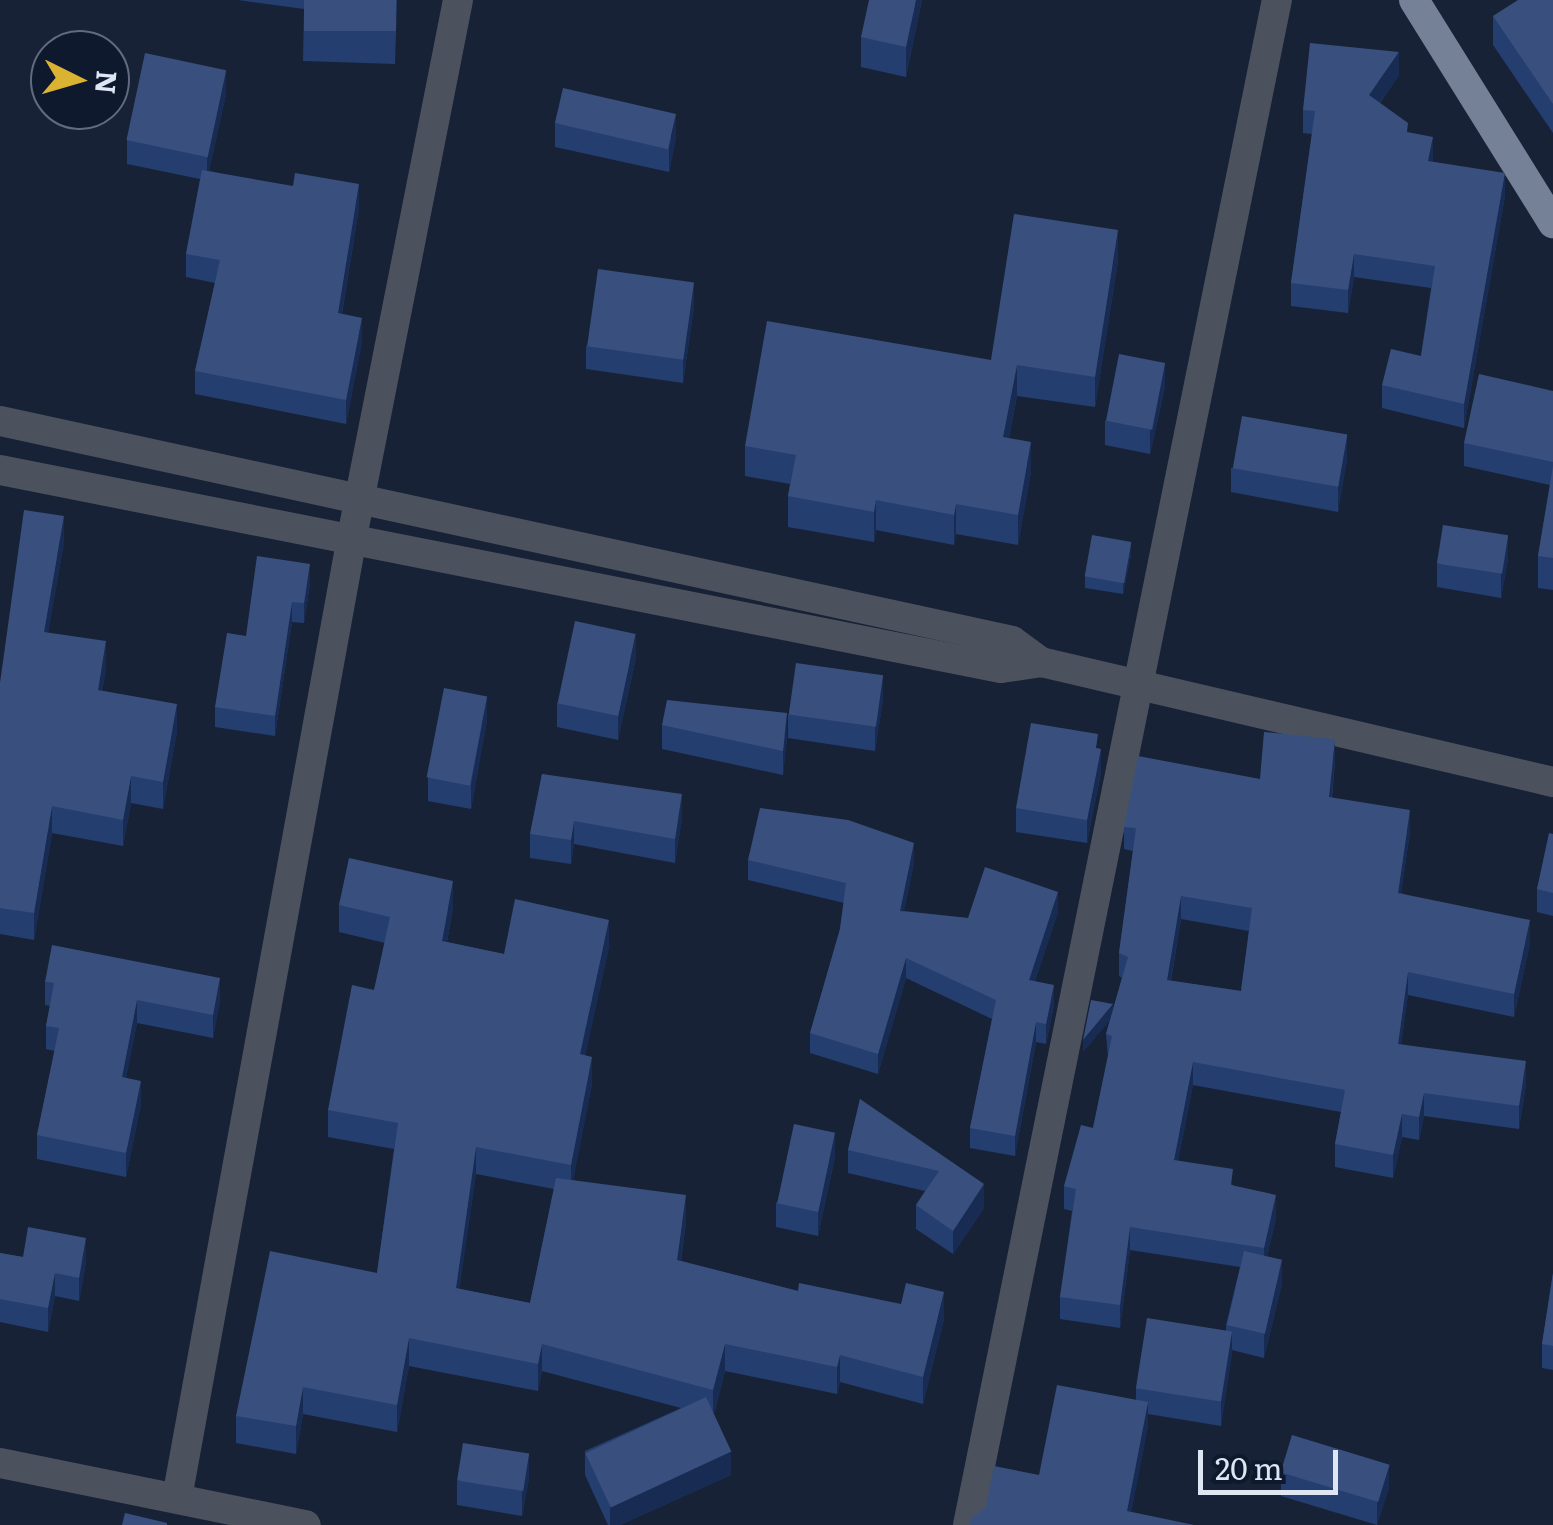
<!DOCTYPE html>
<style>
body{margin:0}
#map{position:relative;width:1553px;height:1525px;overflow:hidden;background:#172237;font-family:Literata,serif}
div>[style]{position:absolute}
.minor>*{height:30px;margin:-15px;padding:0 15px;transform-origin:15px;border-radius:15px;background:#4c525d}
.major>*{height:30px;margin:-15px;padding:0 15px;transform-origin:15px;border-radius:15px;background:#758196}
.wall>*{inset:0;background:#253e70}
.shaded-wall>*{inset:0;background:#172b53}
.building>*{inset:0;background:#39507e;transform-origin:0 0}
span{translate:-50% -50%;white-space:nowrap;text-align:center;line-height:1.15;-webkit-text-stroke:9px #0e192d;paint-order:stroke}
.north{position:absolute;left:30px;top:30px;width:100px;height:100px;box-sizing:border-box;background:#0e192d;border:2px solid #616b7d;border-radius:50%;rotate:95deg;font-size:28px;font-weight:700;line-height:40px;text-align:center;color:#dee6f4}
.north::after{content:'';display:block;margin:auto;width:35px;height:45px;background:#dab333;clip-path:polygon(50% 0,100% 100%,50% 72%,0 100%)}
.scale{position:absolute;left:1198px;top:1450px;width:140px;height:45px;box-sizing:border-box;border:5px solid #dee6f4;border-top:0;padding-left:12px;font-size:30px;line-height:35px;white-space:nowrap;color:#dee6f4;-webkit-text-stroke:8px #0e192d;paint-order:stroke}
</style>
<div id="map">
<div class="minor">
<div style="left:0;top:421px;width:1036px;rotate:12.26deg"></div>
<div style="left:1012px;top:641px;width:36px;rotate:36deg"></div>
<div style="left:0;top:470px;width:1020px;rotate:11.19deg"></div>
<div style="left:1001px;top:668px;width:40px;rotate:-8.5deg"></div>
<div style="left:1041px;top:662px;width:526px;rotate:13.19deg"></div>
<div style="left:0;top:1463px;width:312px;rotate:11.5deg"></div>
<div style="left:177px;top:1498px;width:972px;rotate:-79.68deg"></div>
<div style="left:351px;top:542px;width:552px;rotate:-78.83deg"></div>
<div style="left:968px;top:1525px;width:1556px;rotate:-78.55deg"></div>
</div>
<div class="major">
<div style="left:1414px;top:0;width:263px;rotate:58.1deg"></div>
</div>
<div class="wall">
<div style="clip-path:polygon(238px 0,397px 0,395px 64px,303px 61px,304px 9px)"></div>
<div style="clip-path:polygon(922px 0,906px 77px,861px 67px,861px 37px)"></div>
<div style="clip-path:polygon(1553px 0,1553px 133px,1493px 45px,1493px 16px)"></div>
<div style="clip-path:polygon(1399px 75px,1380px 103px,1432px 162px,1505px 196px,1464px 428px,1382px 408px,1382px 385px,1421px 356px,1431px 288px,1354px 277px,1348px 313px,1291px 306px,1291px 283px,1312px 134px,1303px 133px,1303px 110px)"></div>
<div style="clip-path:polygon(226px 94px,209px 171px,359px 208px,342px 314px,362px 341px,346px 424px,195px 394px,195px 371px,215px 283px,186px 277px,186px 254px,200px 179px,127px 164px,127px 140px)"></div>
<div style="clip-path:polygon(555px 123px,676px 138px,669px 172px,555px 147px)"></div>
<div style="clip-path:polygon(1118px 261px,1095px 407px,1017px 396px,1009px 438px,1031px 472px,1018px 545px,956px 534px,954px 545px,876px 530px,874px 542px,788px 527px,788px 496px,790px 484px,745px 476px,745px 446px,991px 360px)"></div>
<div style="clip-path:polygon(694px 307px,683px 383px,586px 369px,586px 346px)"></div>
<div style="clip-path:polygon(1165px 387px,1150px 454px,1105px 445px,1105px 421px)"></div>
<div style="clip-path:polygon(1553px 391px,1553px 590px,1538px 588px,1538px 556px,1550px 485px,1464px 466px,1464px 443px)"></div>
<div style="clip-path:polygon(1347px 458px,1338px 512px,1231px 492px,1231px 468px)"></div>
<div style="clip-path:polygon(64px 542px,48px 633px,106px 668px,102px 691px,177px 731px,163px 809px,131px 803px,123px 846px,52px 833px,34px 940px,0 934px,0 683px)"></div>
<div style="clip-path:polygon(1131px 554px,1123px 594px,1085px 588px,1085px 576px)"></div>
<div style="clip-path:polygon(1508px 559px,1501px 598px,1437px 587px,1437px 564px)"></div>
<div style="clip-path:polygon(310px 584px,304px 623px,292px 622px,275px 736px,215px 727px,215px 707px,246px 636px)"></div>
<div style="clip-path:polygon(636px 658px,618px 740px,557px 727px,557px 703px)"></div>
<div style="clip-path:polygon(883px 700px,875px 751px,788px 738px,788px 714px)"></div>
<div style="clip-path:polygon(487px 720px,471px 809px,428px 801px,428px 778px)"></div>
<div style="clip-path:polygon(662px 725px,787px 736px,783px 775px,662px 749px)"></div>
<div style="clip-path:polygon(1098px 748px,1101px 773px,1087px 843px,1016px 832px,1016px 808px)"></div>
<div style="clip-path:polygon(evenodd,1335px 762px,1332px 798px,1410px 832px,1401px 893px,1530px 943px,1514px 1017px,1408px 995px,1401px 1044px,1526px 1084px,1519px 1129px,1424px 1116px,1419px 1140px,1402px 1137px,1393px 1178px,1335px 1167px,1335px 1144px,1341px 1112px,1193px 1085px,1178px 1161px,1233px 1185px,1276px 1218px,1267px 1257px,1282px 1284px,1264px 1358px,1232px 1350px,1221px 1426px,1148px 1414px,1148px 1426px,1131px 1512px,970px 1525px,1039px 1475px,1136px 1400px,1136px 1388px,1226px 1331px,1226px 1325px,1240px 1267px,1130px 1250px,1120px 1328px,1060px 1319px,1060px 1297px,1072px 1211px,1064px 1209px,1064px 1186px,1093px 1128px,1108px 1057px,1106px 1034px,1110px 1020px,1083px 1052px,1113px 1010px,1122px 978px,1119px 976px,1119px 953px,1133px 851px,1124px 849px,1124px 827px,1260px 779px,1335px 762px,1181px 919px,1249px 931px,1241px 991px,1171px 981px,1181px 919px)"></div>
<div style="clip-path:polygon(542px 774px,682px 818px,675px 863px,574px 844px,571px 864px,530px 858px,530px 834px)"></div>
<div style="clip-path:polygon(1553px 834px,1553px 916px,1537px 912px,1537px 889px)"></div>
<div style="clip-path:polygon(748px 860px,914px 863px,904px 911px,968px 918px,1058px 912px,1035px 981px,1054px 1005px,1046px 1044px,1036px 1042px,1015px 1156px,970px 1148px,970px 1128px,992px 1019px,906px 978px,878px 1074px,810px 1053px,810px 1033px,840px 929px,844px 903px,748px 880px)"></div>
<div style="clip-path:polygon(evenodd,339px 905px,453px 908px,447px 942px,504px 954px,609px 947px,585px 1055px,592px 1084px,573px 1180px,686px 1222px,681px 1261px,798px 1291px,944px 1319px,923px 1404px,840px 1382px,837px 1394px,725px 1371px,714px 1414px,731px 1475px,620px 1525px,608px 1525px,585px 1475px,585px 1451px,681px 1408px,542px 1371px,538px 1391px,409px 1366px,397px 1432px,303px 1414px,296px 1454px,236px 1443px,236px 1416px,377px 1273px,394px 1149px,328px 1137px,328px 1110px,374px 990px,385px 943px,339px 932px,339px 905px,476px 1174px,554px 1189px,530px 1303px,459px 1289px,476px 1174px)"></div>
<div style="clip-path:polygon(45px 982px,220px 1001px,213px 1038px,137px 1023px,126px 1078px,141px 1104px,126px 1177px,37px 1159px,37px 1135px,55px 1051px,46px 1049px,46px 1026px,50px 1006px,45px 1005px)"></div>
<div style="clip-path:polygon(860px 1099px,984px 1208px,953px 1254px,916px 1229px,916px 1205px,925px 1191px,848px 1173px,848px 1150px)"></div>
<div style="clip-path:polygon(835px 1157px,818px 1236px,776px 1227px,776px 1203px)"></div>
<div style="clip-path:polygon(0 1253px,23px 1257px,86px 1262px,79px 1301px,55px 1296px,48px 1332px,0 1322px)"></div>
<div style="clip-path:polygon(1553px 1273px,1553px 1370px,1542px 1368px,1542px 1344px)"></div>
<div style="clip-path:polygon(1281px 1472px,1389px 1488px,1377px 1525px,1281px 1496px)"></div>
<div style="clip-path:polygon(529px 1478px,522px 1516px,457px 1505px,457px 1481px)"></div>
</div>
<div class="shaded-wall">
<div style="clip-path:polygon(916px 0,922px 0,906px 77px,906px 47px)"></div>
<div style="clip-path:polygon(1399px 52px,1399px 75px,1369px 118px,1369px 95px)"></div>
<div style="clip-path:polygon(226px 70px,226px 94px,207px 181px,207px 157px)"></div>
<div style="clip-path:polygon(676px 114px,676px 138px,669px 172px,669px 148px)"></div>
<div style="clip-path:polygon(1433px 137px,1433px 160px,1428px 184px,1428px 161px)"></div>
<div style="clip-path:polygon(1505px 173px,1505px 196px,1464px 428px,1464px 404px)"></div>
<div style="clip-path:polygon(359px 184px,359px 208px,338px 336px,338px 313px)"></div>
<div style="clip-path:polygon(1118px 230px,1118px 261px,1095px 407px,1095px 377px)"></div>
<div style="clip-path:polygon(1354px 254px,1354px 277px,1348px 313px,1348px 290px)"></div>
<div style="clip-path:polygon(694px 283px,694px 307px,683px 383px,683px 360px)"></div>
<div style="clip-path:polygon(362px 318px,362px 341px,346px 424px,346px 400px)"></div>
<div style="clip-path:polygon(1165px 363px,1165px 387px,1150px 454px,1150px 430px)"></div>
<div style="clip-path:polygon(1017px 365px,1017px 396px,1003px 467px,1003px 437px)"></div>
<div style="clip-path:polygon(1347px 435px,1347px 458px,1338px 512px,1338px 488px)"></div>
<div style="clip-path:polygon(1031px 442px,1031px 472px,1018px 545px,1018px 515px)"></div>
<div style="clip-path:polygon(876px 500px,876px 530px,874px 542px,874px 512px)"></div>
<div style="clip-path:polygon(956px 504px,956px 534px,954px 545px,954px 515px)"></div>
<div style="clip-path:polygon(64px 516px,64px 542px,44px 658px,44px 632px)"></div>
<div style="clip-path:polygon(1508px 535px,1508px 559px,1501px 598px,1501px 574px)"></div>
<div style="clip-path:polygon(1131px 542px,1131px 554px,1123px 594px,1123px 582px)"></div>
<div style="clip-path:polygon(310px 564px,310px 584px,304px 623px,304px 603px)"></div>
<div style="clip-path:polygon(292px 602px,292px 622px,275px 736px,275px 716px)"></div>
<div style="clip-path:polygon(636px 634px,636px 658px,618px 740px,618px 716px)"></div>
<div style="clip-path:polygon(106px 641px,106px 668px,98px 717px,98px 690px)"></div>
<div style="clip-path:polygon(883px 676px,883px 700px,875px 751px,875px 728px)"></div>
<div style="clip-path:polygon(487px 696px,487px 720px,471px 809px,471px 785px)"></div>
<div style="clip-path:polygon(177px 704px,177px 731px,163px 809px,163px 782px)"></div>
<div style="clip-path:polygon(787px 713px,787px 736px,783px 775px,783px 751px)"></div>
<div style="clip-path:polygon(1335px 739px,1335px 762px,1329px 820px,1329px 797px)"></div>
<div style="clip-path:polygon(1101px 749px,1101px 773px,1087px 843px,1087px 820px)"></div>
<div style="clip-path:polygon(131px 776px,131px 803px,123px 846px,123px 820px)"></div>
<div style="clip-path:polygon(682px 794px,682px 818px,675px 863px,675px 839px)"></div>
<div style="clip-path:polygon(52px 806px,52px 833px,34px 940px,34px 913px)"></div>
<div style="clip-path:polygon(1410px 810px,1410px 832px,1398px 915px,1398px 893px)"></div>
<div style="clip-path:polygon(574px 821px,574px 844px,571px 864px,571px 840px)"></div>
<div style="clip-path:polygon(914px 843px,914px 863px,900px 931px,900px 911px)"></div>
<div style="clip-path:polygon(453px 881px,453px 908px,442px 968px,442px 941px)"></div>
<div style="clip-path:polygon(1058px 892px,1058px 912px,1029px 1000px,1029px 980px)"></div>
<div style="clip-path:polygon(1181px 896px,1181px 919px,1167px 1003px,1167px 980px)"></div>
<div style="clip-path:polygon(609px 920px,609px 947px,580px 1081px,580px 1054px)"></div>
<div style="clip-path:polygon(1530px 920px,1530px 943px,1514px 1017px,1514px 994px)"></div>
<div style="clip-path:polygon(906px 958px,906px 978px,878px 1074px,878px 1054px)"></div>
<div style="clip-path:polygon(1408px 972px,1408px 995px,1398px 1066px,1398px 1044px)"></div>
<div style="clip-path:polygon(220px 978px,220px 1001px,213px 1038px,213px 1015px)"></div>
<div style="clip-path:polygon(1054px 985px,1054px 1005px,1046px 1044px,1046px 1024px)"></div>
<div style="clip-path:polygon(137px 1000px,137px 1023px,122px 1100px,122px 1077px)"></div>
<div style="clip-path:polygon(1113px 1004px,1113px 1017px,1083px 1052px,1083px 1040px)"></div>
<div style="clip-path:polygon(1036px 1022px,1036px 1042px,1015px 1156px,1015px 1136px)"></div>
<div style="clip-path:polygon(592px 1057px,592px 1084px,571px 1192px,571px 1165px)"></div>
<div style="clip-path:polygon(1526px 1061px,1526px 1084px,1519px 1129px,1519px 1106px)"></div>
<div style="clip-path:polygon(1193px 1062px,1193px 1085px,1174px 1183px,1174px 1160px)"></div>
<div style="clip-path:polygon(141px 1081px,141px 1104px,126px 1177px,126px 1153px)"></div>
<div style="clip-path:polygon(1424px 1093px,1424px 1116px,1419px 1140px,1419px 1117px)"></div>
<div style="clip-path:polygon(1402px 1114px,1402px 1137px,1393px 1178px,1393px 1155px)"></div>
<div style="clip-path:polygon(835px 1133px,835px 1157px,818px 1236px,818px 1212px)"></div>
<div style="clip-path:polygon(476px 1147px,476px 1174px,456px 1315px,456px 1288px)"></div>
<div style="clip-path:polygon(984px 1184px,984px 1208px,953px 1254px,953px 1231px)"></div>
<div style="clip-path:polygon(686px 1195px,686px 1222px,677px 1287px,677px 1260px)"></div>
<div style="clip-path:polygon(1276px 1195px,1276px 1218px,1264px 1271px,1264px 1248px)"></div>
<div style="clip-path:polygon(1130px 1227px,1130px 1250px,1120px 1328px,1120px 1305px)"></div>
<div style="clip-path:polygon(86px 1238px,86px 1262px,79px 1301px,79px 1278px)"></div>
<div style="clip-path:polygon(1282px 1260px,1282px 1284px,1264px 1358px,1264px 1335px)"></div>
<div style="clip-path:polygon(55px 1273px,55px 1296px,48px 1332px,48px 1308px)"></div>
<div style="clip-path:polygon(944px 1292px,944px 1319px,923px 1404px,923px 1377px)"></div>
<div style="clip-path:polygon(1232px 1332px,1232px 1356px,1221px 1426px,1221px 1402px)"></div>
<div style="clip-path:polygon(409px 1338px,409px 1366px,397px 1432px,397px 1405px)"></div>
<div style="clip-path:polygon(542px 1344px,542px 1371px,538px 1391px,538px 1364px)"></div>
<div style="clip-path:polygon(725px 1344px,725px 1371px,713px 1417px,713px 1390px)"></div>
<div style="clip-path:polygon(840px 1355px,840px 1382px,837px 1394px,837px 1367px)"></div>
<div style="clip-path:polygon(303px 1387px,303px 1414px,296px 1454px,296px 1426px)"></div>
<div style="clip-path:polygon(1148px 1402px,1148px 1426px,1129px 1525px,1127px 1511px)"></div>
<div style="clip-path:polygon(731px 1451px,731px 1475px,620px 1525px,610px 1525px,610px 1506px)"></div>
<div style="clip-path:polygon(529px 1454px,529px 1478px,522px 1516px,522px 1492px)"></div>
<div style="clip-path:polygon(1389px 1465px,1389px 1488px,1377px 1525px,1377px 1501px)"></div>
</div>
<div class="building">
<div style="left:304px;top:0;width:92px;height:31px"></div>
<div style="clip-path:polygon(869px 0,916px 0,906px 47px,861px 37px)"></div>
<div style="clip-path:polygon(1518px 0,1553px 0,1553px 104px,1493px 16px)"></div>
<div style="clip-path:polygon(1310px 43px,1399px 52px,1369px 95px,1408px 123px,1407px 132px,1433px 137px,1428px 161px,1505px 173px,1464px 404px,1382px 385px,1391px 349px,1421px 356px,1435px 266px,1354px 254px,1348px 290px,1291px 283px,1315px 111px,1303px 110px)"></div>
<div style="left:145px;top:53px;width:83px;height:89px;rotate:12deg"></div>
<div style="left:563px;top:88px;width:116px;height:36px;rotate:13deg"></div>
<div style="clip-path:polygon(202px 170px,293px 186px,295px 173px,359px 184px,338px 313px,362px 318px,346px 400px,195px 371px,220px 260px,186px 254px)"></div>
<div style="clip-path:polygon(1014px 214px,1118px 230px,1095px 377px,1017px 365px,1003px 437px,1031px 442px,1018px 515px,956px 504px,954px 515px,876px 500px,874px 512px,788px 496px,796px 455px,745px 446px,767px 321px,991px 360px)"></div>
<div style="left:598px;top:269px;width:97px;height:78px;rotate:8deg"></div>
<div style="left:1119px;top:354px;width:47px;height:68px;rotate:11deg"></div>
<div style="clip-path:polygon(1479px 374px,1553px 391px,1553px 462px,1464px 443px)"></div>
<div style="left:1242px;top:416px;width:107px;height:53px;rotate:10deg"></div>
<div style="clip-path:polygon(1553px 466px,1553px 558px,1538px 556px)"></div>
<div style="clip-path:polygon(24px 510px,64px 516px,44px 632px,106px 641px,98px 690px,177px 704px,163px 782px,131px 776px,123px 820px,52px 806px,34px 913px,0 908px,0 683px)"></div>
<div style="left:1443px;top:525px;width:66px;height:39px;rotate:9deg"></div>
<div style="left:1092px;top:535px;width:40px;height:42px;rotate:10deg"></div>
<div style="clip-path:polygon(257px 556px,310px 564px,304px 603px,292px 602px,275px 716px,215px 707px,227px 633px,246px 636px)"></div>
<div style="left:575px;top:621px;width:62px;height:84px;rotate:12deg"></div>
<div style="left:796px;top:663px;width:88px;height:52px;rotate:8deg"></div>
<div style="left:444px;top:688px;width:44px;height:91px;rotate:11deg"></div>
<div style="clip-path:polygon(667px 700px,787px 713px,783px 751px,662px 725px)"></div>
<div style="clip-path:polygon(1031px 723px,1098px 734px,1096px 748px,1101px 749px,1087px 820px,1016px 808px)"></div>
<div style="clip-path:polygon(evenodd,1264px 732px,1335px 739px,1329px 797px,1410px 810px,1398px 893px,1530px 920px,1514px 994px,1408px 972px,1398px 1044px,1526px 1061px,1519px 1106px,1424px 1093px,1419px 1117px,1402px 1114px,1393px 1155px,1335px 1144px,1345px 1090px,1193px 1062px,1174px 1160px,1233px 1169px,1231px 1185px,1276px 1195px,1264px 1248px,1130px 1227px,1120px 1305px,1060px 1297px,1076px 1189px,1064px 1186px,1081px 1125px,1093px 1128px,1112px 1036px,1106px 1034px,1128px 957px,1119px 953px,1136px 828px,1124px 827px,1138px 756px,1260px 779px,1264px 732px,1181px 896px,1252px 908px,1241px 991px,1167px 980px,1181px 896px)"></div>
<div style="clip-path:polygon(542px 774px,682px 794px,675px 839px,574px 821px,571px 840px,530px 834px)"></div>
<div style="clip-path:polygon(760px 808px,848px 820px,914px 843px,900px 911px,968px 918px,985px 867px,1058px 892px,1029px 980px,1054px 985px,1046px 1024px,1036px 1022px,1015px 1136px,970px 1128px,996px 1000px,906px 958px,878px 1054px,810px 1033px,840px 929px,846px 883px,748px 860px)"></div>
<div style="clip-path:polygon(1549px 833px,1553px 834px,1553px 893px,1537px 889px)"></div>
<div style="clip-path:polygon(349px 858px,453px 881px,442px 941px,504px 954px,515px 899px,609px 920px,580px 1054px,592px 1057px,571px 1165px,476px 1147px,456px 1288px,530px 1303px,556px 1178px,686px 1195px,677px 1260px,798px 1291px,799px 1283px,901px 1304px,906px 1283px,944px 1292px,923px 1377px,840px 1355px,837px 1367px,725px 1344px,713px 1390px,542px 1344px,538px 1364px,409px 1338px,397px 1405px,303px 1387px,296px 1426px,236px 1416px,270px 1251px,377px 1273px,398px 1123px,328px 1110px,352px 985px,374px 990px,390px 917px,339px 905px)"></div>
<div style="clip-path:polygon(52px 945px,220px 978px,213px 1015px,137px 1000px,122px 1077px,141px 1081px,126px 1153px,37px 1135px,59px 1028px,46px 1026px,54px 983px,45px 982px)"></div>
<div style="clip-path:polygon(1091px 1000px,1113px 1004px,1083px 1040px)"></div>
<div style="clip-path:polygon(860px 1099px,984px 1184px,953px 1231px,916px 1205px,939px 1171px,848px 1150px)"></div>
<div style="left:794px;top:1124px;width:42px;height:81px;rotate:12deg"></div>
<div style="clip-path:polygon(28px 1227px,86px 1238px,79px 1278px,55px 1273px,48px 1308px,0 1299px,0 1253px,23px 1257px)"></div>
<div style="left:1244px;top:1251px;width:39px;height:76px;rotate:13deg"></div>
<div style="clip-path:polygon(1553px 1273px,1553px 1346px,1542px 1344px)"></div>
<div style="left:1147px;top:1318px;width:86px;height:71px;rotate:9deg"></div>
<div style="clip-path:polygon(1057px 1385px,1148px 1402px,1127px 1511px,1194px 1525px,970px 1525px,971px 1519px,986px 1506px,994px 1466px,1039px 1475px)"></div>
<div style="left:706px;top:1397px;width:60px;height:133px;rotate:65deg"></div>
<div style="left:1292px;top:1435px;width:102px;height:39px;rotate:17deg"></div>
<div style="left:463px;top:1443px;width:67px;height:38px;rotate:9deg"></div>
<div style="clip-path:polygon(125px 1513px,167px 1523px,167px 1525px,122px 1525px)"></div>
</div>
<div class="north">N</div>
<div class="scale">20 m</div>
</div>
